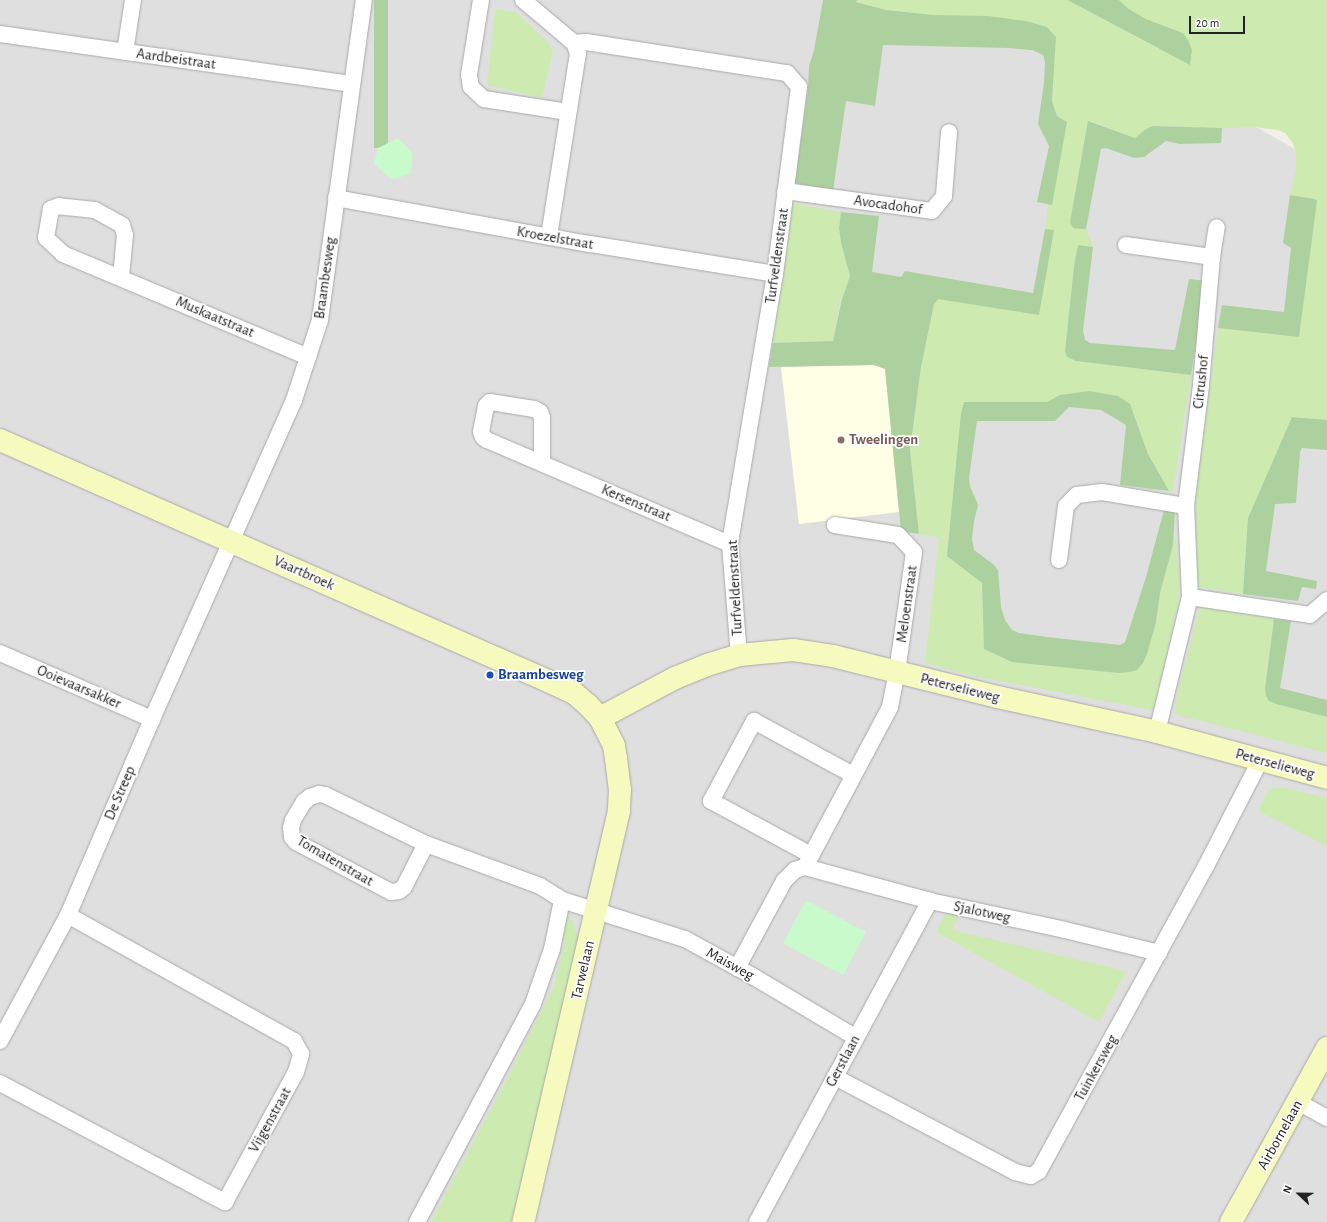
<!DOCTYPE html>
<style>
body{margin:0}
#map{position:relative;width:1327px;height:1222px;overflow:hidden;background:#f2efe9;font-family:"Alegreya Sans",sans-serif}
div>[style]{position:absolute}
.residential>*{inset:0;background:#e0dfdf}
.education>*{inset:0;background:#ffffe5}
.grass>*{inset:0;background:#cdebb0}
.forest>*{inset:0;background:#add19e;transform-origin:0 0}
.park>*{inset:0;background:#c8facc;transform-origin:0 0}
.roads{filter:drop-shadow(0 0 1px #a9a9a9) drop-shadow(0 0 1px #a9a9a9)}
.street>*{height:16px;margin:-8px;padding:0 8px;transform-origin:8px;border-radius:8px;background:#fff}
.secondary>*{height:22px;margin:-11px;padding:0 11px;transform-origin:11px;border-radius:11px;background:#f7fabf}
.dots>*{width:11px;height:11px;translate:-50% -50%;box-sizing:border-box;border:2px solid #fff;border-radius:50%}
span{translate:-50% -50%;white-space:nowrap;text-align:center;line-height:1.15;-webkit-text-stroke:3.5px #fff;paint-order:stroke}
.street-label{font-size:15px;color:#222}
.education-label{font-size:15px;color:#785e54;font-weight:700}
.left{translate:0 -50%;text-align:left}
.transit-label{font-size:15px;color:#164399;font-weight:700}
.north{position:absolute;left:1279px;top:1174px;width:40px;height:40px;-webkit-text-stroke:3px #fff;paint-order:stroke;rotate:292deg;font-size:11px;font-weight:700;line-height:16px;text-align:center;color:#222}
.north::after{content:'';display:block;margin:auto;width:14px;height:18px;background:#222;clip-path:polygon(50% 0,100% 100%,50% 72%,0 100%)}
.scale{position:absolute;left:1189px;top:16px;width:56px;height:18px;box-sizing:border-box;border:2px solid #222;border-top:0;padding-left:5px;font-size:12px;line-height:14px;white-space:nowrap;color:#222;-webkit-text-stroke:3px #fff;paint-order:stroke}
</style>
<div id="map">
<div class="residential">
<div style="clip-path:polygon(0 0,1032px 0,1047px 7px,1293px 148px,1327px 204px,1327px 1222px,0 1222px)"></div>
</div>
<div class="education">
<div style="clip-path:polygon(874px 365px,885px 368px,899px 512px,799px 524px,781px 367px)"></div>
</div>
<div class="grass">
<div style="clip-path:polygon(857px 0,1067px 0,1159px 49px,1183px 33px,1146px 19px,1129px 9px,1119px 0,1327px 0,1327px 420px,1292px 417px,1248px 518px,1243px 594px,1198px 587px,1195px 547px,1195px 486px,1218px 328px,1299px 337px,1315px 199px,1290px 195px,1296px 169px,1296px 155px,1293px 143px,1285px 133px,1278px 130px,1255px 127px,1222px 128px,1161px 126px,1146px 129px,1135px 138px,1091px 121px,1083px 229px,1086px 229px,1093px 247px,1078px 245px,1074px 266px,1065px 351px,1076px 361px,1191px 375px,1173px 491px,1169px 491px,1148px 454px,1130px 404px,1089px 391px,1060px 395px,1047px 402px,964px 402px,951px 560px,972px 573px,982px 583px,984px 649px,1087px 669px,1118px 673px,1143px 663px,1156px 622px,1160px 593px,1173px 545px,1175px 531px,1179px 579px,1178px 602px,1162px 676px,1153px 710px,973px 676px,925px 663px,939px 538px,919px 534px,910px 450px,921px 367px,934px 304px,938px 299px,1039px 314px,1054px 230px,1045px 229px,1048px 204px,1052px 205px,1057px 116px,1052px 101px,1056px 37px,988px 16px,933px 15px,886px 10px,856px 2px)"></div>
<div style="clip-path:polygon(495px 9px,517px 13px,547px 41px,553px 51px,542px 98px,487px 85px)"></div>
<div style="clip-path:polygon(792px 203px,841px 212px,839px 228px,841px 243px,850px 276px,841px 299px,833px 341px,773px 343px)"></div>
<div style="clip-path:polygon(1200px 607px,1274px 619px,1265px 688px,1266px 696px,1276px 704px,1327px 717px,1327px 753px,1174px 714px,1180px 682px)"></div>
<div style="clip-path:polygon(1273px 788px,1286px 788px,1327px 798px,1327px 846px,1258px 811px,1266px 794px)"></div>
<div style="clip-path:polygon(946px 912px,959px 916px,952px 930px,1126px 971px,1099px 1022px,936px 932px)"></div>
<div style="clip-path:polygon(566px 916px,571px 917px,579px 940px,512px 1222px,431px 1222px,511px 1071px,553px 988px,565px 942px,562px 937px)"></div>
</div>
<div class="forest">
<div style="left:374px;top:0;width:14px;height:148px"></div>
<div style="clip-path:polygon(823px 0,857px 0,856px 2px,886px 10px,933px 15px,988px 16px,1026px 21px,1047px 27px,1056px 37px,1052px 101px,1057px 116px,1067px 122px,1052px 205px,1037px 202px,1049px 146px,1038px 124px,1044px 83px,1045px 62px,1043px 55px,1032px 50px,1008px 48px,883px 45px,875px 106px,846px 101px,833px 191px,795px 183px,808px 89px,809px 66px,814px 50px)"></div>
<div style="clip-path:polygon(1067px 0,1119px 0,1129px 9px,1146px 19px,1183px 33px,1188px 40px,1192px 50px,1190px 65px)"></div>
<div style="clip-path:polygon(1088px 121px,1135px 138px,1146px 129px,1153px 126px,1222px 128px,1221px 143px,1180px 144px,1166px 141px,1144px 157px,1134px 158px,1106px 148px,1101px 149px,1086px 229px,1083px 229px,1073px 228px,1070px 222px)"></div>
<div style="clip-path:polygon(1290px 195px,1315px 199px,1317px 201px,1299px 337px,1218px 328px,1222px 305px,1284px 312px,1291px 248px,1283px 243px)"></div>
<div style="clip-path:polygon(841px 212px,879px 216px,872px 272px,901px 277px,905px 271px,1033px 293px,1045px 229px,1054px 230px,1039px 315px,938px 299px,934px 304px,921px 367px,910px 450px,919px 534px,901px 531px,885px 369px,874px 365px,769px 367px,773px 343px,833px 341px,842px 299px,850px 276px,841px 243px,839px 228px)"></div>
<div style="clip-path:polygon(1078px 245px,1093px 247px,1083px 331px,1085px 340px,1090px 343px,1175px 350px,1189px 279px,1206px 281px,1191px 375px,1076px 361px,1067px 357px,1065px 351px,1074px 266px)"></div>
<div style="clip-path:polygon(1089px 391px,1118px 396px,1130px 404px,1148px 454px,1169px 491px,1120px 485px,1126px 425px,1101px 410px,1069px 407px,1055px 421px,977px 421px,969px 478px,970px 486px,978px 505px,974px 521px,972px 539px,974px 550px,993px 564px,998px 570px,1001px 607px,1005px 620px,1012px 630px,1019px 633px,1047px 637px,1120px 645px,1125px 642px,1127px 636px,1146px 577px,1164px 510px,1175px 511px,1173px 545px,1160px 593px,1156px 622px,1147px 654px,1143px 663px,1137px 670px,1130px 672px,1118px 673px,1012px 662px,984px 649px,982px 583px,947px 556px,961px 413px,964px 402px,1047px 402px,1060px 395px)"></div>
<div style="clip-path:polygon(1292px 417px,1327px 420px,1327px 450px,1302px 448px,1300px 452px,1296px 503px,1275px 504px,1266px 571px,1317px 581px,1316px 589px,1302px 587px,1298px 601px,1243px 594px,1248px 518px)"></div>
<div style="clip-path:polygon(1274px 619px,1291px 621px,1280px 688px,1327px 700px,1327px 717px,1276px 704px,1269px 701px,1266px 696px,1265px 689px)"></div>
</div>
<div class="park">
<div style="clip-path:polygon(398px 138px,413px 153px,411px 173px,395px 179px,390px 178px,374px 164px,378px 148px)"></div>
<div style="left:806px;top:900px;width:68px;height:49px;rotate:28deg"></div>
</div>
<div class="roads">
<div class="street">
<div style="left:481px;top:0;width:76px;rotate:99.1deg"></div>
<div style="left:469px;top:75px;width:12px;rotate:81deg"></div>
<div style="left:471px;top:87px;width:18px;rotate:43deg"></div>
<div style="left:484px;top:99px;width:85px;rotate:8.8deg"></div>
<div style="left:523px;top:0;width:67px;rotate:40.1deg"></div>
<div style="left:574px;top:43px;width:11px;rotate:68deg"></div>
<div style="left:578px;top:53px;width:186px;rotate:99deg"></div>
<div style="left:0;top:34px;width:355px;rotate:8.1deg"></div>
<div style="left:574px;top:43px;width:12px;rotate:-5deg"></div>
<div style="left:586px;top:42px;width:203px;rotate:8.8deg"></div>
<div style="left:787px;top:73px;width:18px;rotate:49deg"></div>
<div style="left:799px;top:87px;width:189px;rotate:97.3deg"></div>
<div style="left:775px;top:274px;width:274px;rotate:99.5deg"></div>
<div style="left:730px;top:544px;width:111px;rotate:85.4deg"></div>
<div style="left:125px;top:52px;width:53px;rotate:-81.3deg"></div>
<div style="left:785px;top:191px;width:148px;rotate:7.7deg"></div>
<div style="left:932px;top:211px;width:19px;rotate:-51deg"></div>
<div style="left:944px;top:196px;width:64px;rotate:-85.5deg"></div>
<div style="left:336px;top:198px;width:258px;rotate:10.3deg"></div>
<div style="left:590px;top:244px;width:187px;rotate:9.2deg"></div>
<div style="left:1126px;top:245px;width:87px;rotate:7.9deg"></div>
<div style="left:121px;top:277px;width:42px;rotate:-84.6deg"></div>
<div style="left:125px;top:235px;width:10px;rotate:-107deg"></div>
<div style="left:122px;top:225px;width:31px;rotate:-151deg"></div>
<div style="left:95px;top:210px;width:36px;rotate:-174deg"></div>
<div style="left:59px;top:206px;width:9px;rotate:159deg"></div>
<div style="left:51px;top:209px;width:29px;rotate:100deg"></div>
<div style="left:46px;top:238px;width:23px;rotate:43deg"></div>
<div style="left:63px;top:254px;width:266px;rotate:22.8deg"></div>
<div style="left:542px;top:462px;width:44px;rotate:-90deg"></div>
<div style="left:542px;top:418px;width:6px;rotate:-108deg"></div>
<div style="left:540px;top:412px;width:7px;rotate:-153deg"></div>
<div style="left:534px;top:409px;width:45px;rotate:-171deg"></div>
<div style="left:490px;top:402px;width:6px;rotate:135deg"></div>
<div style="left:486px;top:406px;width:26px;rotate:101deg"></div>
<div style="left:481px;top:432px;width:5px;rotate:68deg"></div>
<div style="left:483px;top:437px;width:5px;rotate:37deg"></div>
<div style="left:487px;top:440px;width:264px;rotate:23.2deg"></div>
<div style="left:1059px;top:560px;width:54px;rotate:-82.6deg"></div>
<div style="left:1066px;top:506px;width:16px;rotate:-45deg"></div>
<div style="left:1077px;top:495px;width:25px;rotate:-7deg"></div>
<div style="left:1102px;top:492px;width:85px;rotate:9.5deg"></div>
<div style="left:1190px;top:597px;width:121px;rotate:8.5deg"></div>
<div style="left:1310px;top:615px;width:23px;rotate:-41deg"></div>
<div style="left:0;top:653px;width:166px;rotate:23.5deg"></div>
<div style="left:1157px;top:732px;width:139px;rotate:-76.3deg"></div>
<div style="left:1190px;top:597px;width:91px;rotate:-92.5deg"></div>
<div style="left:1186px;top:506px;width:122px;rotate:-82.9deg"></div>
<div style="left:1201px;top:385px;width:128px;rotate:-85.1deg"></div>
<div style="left:1212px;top:257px;width:30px;rotate:-81deg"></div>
<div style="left:426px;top:844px;width:48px;rotate:117.1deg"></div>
<div style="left:404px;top:887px;width:6px;rotate:141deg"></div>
<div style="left:399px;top:891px;width:8px;rotate:173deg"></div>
<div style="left:391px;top:892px;width:107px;rotate:-152.2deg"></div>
<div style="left:296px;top:842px;width:6px;rotate:-129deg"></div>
<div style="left:292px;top:837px;width:9px;rotate:-96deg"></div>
<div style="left:291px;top:828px;width:8px;rotate:-76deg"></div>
<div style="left:293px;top:820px;width:21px;rotate:-59deg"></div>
<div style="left:304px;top:802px;width:8px;rotate:-40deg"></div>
<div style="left:310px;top:797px;width:9px;rotate:-18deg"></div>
<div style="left:319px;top:794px;width:6px;rotate:9deg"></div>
<div style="left:325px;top:795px;width:112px;rotate:25.9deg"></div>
<div style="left:426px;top:844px;width:121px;rotate:20.2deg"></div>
<div style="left:540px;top:886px;width:26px;rotate:32deg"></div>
<div style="left:562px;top:900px;width:129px;rotate:17.6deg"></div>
<div style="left:685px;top:939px;width:79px;rotate:28.8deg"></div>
<div style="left:754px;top:977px;width:117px;rotate:30.7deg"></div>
<div style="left:811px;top:855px;width:114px;rotate:-151.6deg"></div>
<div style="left:711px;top:801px;width:91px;rotate:-61.7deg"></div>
<div style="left:754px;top:721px;width:113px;rotate:28.6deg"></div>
<div style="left:805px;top:867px;width:181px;rotate:-62deg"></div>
<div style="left:890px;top:707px;width:36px;rotate:-79deg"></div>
<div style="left:897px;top:672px;width:121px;rotate:-81.9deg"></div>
<div style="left:914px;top:552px;width:23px;rotate:-133deg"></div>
<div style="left:898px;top:535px;width:64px;rotate:-171deg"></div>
<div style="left:737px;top:968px;width:99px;rotate:-61.6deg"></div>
<div style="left:784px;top:881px;width:16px;rotate:-45deg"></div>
<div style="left:795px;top:870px;width:10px;rotate:-17deg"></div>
<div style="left:805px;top:867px;width:130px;rotate:15.2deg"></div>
<div style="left:930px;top:901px;width:138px;rotate:12.1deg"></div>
<div style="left:1065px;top:930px;width:97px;rotate:13.7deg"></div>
<div style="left:0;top:1041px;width:143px;rotate:-61.6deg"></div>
<div style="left:68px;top:915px;width:213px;rotate:-66.8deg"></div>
<div style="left:152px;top:719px;width:349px;rotate:-66deg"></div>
<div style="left:294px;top:400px;width:84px;rotate:-72deg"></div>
<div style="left:320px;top:320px;width:323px;rotate:-82.2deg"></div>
<div style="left:835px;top:1077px;width:204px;rotate:27.8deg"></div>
<div style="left:1015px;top:1172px;width:16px;rotate:14deg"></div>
<div style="left:1031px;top:1176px;width:9px;rotate:-32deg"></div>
<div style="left:1039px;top:1171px;width:348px;rotate:-61.3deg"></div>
<div style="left:1206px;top:866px;width:118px;rotate:-62.8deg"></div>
<div style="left:0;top:1083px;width:255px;rotate:27.9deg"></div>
<div style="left:225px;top:1202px;width:148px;rotate:-61.4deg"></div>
<div style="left:296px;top:1072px;width:19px;rotate:-74deg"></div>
<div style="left:301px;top:1054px;width:15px;rotate:-118deg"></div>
<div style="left:294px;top:1041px;width:259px;rotate:-150.9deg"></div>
<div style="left:1298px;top:1102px;width:33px;rotate:29deg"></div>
<div style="left:417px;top:1222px;width:247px;rotate:-62deg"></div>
<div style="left:533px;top:1004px;width:58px;rotate:-70.9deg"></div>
<div style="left:552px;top:949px;width:50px;rotate:-78.5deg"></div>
<div style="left:757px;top:1222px;width:365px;rotate:-61.7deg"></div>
</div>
<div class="secondary">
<div style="left:0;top:440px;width:599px;rotate:23.74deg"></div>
<div style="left:548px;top:681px;width:29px;rotate:25deg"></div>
<div style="left:574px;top:693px;width:18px;rotate:41deg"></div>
<div style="left:588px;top:705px;width:18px;rotate:47deg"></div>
<div style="left:600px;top:718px;width:31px;rotate:63deg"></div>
<div style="left:614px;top:746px;width:12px;rotate:81deg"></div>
<div style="left:616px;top:758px;width:31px;rotate:83deg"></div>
<div style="left:620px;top:789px;width:22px;rotate:93deg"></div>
<div style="left:619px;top:811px;width:422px;rotate:103.1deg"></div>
<div style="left:600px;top:718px;width:85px;rotate:-28.1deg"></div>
<div style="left:675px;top:678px;width:35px;rotate:-22deg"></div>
<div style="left:707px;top:665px;width:34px;rotate:-17deg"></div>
<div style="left:739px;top:655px;width:54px;rotate:-5.3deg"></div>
<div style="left:793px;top:650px;width:40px;rotate:8.5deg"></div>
<div style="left:833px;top:656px;width:170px;rotate:14deg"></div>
<div style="left:998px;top:697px;width:163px;rotate:12.4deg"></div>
<div style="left:1157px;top:732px;width:176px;rotate:15.1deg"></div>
<div style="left:1231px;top:1222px;width:199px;rotate:-61.1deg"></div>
</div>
</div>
<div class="dots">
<div style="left:841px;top:440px;background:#8d6e63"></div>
<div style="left:490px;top:675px;background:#1a4fb4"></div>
</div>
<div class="street-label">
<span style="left:176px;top:59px;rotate:8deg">Aardbeistraat</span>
<span style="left:888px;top:205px;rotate:8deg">Avocadohof</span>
<span style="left:555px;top:238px;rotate:10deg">Kroezelstraat</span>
<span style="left:777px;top:256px;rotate:-82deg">Turfveldenstraat</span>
<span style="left:325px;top:278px;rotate:-82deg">Braambesweg</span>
<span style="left:215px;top:317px;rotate:23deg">Muskaatstraat</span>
<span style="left:1201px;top:382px;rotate:-84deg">Citrushof</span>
<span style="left:636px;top:503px;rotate:23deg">Kersenstraat</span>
<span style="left:304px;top:573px;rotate:24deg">Vaartbroek</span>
<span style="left:735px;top:588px;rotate:-93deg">Turfveldenstraat</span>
<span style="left:907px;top:604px;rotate:-82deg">Meloenstraat</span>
<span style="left:79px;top:687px;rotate:23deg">Ooievaarsakker</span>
<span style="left:960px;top:688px;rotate:14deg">Peterselieweg</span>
<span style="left:1275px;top:764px;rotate:15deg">Peterselieweg</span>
<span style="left:120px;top:793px;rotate:-67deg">De Streep</span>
<span style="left:335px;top:861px;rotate:30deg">Tomatenstraat</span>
<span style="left:982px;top:912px;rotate:12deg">Sjalotweg</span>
<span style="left:730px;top:964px;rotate:29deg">Maisweg</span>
<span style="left:583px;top:970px;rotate:-77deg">Tarwelaan</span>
<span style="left:843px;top:1061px;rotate:-62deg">Gerstlaan</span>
<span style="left:1096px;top:1068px;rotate:-61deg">Tuinkersweg</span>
<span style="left:270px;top:1120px;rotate:-61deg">Vijgenstraat</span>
<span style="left:1280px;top:1135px;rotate:-61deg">Airbornelaan</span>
</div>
<div class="education-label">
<span class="left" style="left:849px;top:440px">Tweelingen</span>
</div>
<div class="transit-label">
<span class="left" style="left:498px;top:675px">Braambesweg</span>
</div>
<div class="north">N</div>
<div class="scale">20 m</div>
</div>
